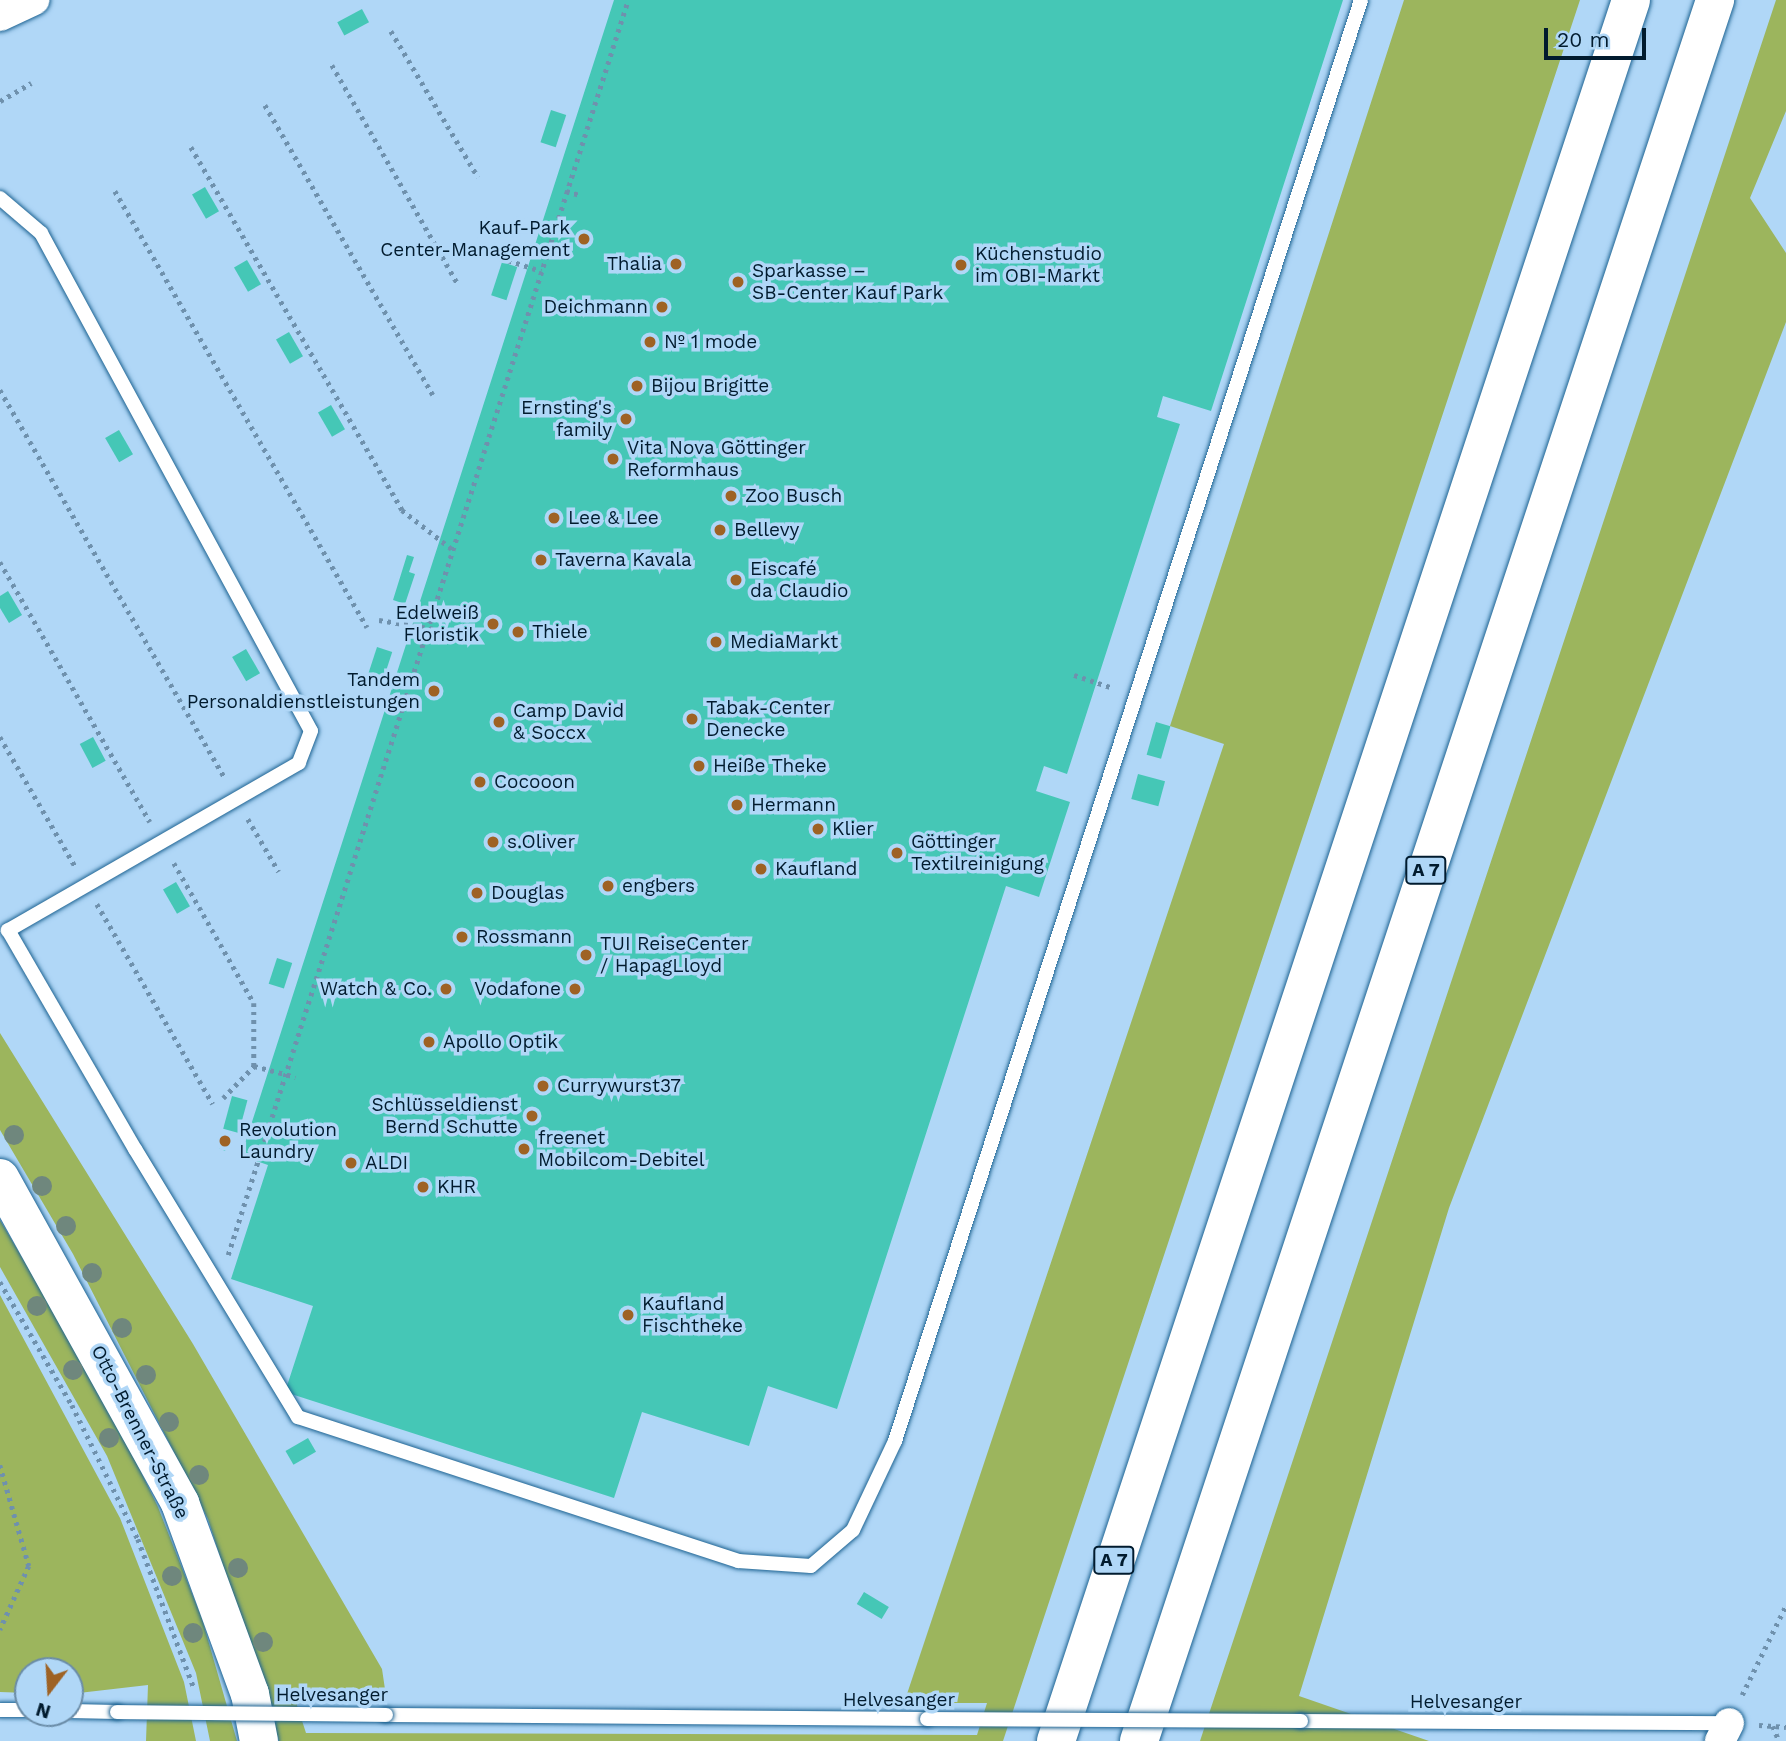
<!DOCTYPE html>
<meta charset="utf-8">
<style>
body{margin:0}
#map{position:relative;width:1786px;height:1741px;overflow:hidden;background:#b0d7f7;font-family:"Work Sans",sans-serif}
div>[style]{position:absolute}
.green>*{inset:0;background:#9cb55d}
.building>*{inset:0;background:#45c7b6;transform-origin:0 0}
.path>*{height:4.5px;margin-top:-2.25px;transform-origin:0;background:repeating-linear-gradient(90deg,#6f91ad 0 3.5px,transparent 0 8.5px)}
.roads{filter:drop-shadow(0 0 2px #1d6392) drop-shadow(0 0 2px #1d6392)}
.lane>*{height:14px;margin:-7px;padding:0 7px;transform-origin:7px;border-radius:7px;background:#fff}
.street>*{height:30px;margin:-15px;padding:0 15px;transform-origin:15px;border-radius:15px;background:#fff}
.secondary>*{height:38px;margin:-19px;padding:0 19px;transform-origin:19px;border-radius:19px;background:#fff}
.highway>*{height:38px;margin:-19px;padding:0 19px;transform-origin:19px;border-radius:19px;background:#fff}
.bridges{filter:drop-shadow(0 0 2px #1d6392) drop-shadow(0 0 2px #1d6392)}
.lane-bridge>*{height:14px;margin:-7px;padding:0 7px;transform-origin:7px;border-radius:7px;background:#fff}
.trees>*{width:20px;height:20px;margin:-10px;border-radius:50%;background:#6f877d}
.dots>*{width:19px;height:19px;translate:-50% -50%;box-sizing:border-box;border:4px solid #b0d7f7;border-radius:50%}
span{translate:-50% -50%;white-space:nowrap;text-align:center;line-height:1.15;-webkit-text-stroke:7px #b0d7f7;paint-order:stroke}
.shield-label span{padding:2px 5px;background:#b0d7f7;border:2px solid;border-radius:5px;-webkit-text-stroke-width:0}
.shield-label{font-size:18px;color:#011b2e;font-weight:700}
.poi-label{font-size:19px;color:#011b2e}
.right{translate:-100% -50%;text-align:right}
.left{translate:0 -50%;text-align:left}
.street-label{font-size:19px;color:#011b2e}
.north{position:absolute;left:14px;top:1657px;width:70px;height:70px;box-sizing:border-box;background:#b0d7f7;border:2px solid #6a8ca7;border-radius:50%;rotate:197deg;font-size:19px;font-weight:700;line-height:28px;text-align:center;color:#011b2e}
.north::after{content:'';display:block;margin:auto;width:24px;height:32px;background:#9e6224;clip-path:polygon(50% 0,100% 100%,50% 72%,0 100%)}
.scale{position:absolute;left:1544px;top:28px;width:102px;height:32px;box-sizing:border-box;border:4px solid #011b2e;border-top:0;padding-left:9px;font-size:21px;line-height:24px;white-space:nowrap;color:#011b2e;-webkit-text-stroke:5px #b0d7f7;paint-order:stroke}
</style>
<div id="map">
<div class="green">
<div style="clip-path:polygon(1404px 0,1580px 0,1003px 1741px,279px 1741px,208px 1519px,73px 1254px,0 1130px,0 1033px,193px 1344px,382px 1669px,386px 1696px,294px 1696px,306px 1733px,977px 1735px,987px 1703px,904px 1703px,1224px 744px,1170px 726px)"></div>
<div style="clip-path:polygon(1776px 0,1786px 0,1786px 111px,1750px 198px,1786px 253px,1786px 322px,1449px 1208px,1299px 1696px,1429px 1741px,1200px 1741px)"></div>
<div style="clip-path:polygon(0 1220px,107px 1402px,158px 1507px,202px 1619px,237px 1741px,210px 1741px,196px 1673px,107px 1456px,0 1267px)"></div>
<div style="clip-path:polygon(0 1295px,120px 1518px,184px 1682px,196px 1741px,146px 1741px,148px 1685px,70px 1694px,70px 1671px,28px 1671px,28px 1693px,0 1692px)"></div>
</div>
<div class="building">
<div style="clip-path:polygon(614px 0,1343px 0,1211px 411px,1163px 396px,1157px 417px,1180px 424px,1067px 774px,1044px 766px,1036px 791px,1070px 802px,1039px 897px,1006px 886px,837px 1409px,768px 1386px,749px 1446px,642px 1412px,614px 1498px,285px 1392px,313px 1306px,231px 1279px,268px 1165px,241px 1156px)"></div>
<div style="left:362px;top:9px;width:15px;height:28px;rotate:62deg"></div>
<div style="left:551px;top:110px;width:16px;height:34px;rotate:18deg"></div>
<div style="left:205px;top:187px;width:28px;height:15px;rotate:60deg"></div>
<div style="left:247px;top:260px;width:28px;height:15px;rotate:60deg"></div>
<div style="left:502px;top:262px;width:16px;height:35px;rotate:18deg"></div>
<div style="left:289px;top:332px;width:28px;height:15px;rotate:60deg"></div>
<div style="left:331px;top:405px;width:28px;height:15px;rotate:60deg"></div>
<div style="left:119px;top:430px;width:28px;height:16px;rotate:60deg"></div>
<div style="clip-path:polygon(407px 555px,414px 557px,409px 572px,415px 574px,405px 604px,393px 600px)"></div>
<div style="clip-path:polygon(8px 591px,22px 615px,9px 623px,0 608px,0 596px)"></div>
<div style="left:377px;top:647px;width:16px;height:34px;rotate:18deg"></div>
<div style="left:246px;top:649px;width:28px;height:16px;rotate:60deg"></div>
<div style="left:1156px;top:722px;width:15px;height:34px;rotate:16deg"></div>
<div style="left:93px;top:737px;width:27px;height:15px;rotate:62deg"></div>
<div style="left:1138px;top:774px;width:28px;height:26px;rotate:15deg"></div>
<div style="left:176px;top:882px;width:28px;height:15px;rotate:60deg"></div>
<div style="left:277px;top:958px;width:16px;height:27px;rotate:18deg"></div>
<div style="left:232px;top:1096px;width:16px;height:34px;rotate:15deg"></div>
<div style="clip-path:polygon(224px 1132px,231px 1134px,225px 1151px,219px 1148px)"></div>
<div style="left:308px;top:1438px;width:16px;height:26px;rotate:60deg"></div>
<div style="left:864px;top:1592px;width:29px;height:14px;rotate:31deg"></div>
</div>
<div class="path">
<div style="left:391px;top:31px;width:170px;rotate:59.2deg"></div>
<div style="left:332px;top:65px;width:253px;rotate:60.1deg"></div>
<div style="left:0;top:101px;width:36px;rotate:-30deg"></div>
<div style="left:265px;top:105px;width:335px;rotate:59.9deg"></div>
<div style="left:191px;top:147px;width:420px;rotate:59.8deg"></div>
<div style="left:402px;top:510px;width:63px;rotate:38deg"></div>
<div style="left:115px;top:191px;width:504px;rotate:59.97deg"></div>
<div style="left:566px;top:191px;width:15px;rotate:16deg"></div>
<div style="left:492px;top:255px;width:52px;rotate:18.1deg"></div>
<div style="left:0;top:390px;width:449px;rotate:59.9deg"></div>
<div style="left:0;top:562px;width:300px;rotate:60deg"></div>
<div style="left:379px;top:620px;width:62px;rotate:9.3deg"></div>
<div style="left:1074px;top:675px;width:41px;rotate:18.4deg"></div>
<div style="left:0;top:737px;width:149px;rotate:59.8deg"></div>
<div style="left:248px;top:819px;width:61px;rotate:59.7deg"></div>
<div style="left:174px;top:863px;width:161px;rotate:60.3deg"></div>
<div style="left:254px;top:1003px;width:63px;rotate:90deg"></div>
<div style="left:254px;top:1066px;width:43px;rotate:14.7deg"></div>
<div style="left:97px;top:904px;width:231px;rotate:59.9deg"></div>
<div style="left:223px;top:1098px;width:45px;rotate:-45.9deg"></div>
<div style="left:228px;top:1255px;width:1317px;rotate:-72.32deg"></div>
<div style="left:0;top:1282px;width:143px;rotate:59.7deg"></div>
<div style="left:72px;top:1405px;width:149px;rotate:63.8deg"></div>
<div style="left:138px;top:1539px;width:159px;rotate:69.4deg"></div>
<div style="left:0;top:1465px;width:105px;rotate:74deg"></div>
<div style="left:29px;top:1566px;width:70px;rotate:114.4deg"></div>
<div style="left:1742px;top:1695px;width:100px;rotate:-63.9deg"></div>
<div style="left:1759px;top:1725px;width:27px;rotate:4deg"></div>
<div style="left:1773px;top:1726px;width:16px;rotate:68deg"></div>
</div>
<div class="roads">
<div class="lane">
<div style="left:0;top:198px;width:54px;rotate:40.5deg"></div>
<div style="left:41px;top:233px;width:566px;rotate:61.53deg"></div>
<div style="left:311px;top:731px;width:34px;rotate:111deg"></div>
<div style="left:299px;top:763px;width:336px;rotate:150.1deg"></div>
<div style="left:8px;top:930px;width:253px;rotate:59.9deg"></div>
<div style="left:135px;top:1149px;width:314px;rotate:58.7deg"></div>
<div style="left:298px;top:1417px;width:463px;rotate:18.1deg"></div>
<div style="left:738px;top:1561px;width:73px;rotate:3.9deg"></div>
<div style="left:811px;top:1566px;width:55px;rotate:-40.6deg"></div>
<div style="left:853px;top:1530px;width:98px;rotate:-64.7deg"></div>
<div style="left:895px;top:1441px;width:1514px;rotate:-72.08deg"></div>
<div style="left:0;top:1710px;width:28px"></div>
<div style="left:70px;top:1711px;width:47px;rotate:1.2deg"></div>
<div style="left:386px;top:1715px;width:541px;rotate:0.42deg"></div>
<div style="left:1301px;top:1721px;width:428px;rotate:0.3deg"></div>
</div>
<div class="street">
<div style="left:0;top:16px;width:38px;rotate:-25deg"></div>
<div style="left:1720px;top:1741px;width:20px;rotate:-63deg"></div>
</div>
<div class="secondary">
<div style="left:0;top:1178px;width:372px;rotate:61deg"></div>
<div style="left:180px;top:1503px;width:203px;rotate:69.9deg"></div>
<div style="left:250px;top:1694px;width:48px;rotate:79.2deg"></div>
</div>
<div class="highway">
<div style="left:1056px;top:1741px;width:1833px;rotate:-71.72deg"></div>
<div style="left:1139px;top:1741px;width:1834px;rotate:-71.69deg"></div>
</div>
</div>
<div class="bridges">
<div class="lane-bridge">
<div style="left:117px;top:1712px;width:269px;rotate:0.6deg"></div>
<div style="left:927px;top:1719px;width:374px;rotate:0.3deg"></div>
</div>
</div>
<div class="trees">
<div style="left:14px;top:1135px"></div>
<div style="left:42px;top:1186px"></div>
<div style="left:66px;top:1226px"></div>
<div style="left:92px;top:1273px"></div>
<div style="left:37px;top:1306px"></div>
<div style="left:122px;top:1328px"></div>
<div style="left:73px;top:1370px"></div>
<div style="left:146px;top:1375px"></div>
<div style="left:169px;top:1422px"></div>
<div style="left:109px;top:1438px"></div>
<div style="left:199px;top:1475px"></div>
<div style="left:238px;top:1568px"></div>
<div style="left:172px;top:1576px"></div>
<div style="left:193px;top:1633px"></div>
<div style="left:263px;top:1642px"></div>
</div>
<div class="dots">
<div style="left:584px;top:239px;background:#9e6224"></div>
<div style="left:676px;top:264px;background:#9e6224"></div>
<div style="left:961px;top:265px;background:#9e6224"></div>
<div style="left:738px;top:282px;background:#9e6224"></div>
<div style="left:662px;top:307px;background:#9e6224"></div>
<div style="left:650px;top:342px;background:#9e6224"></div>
<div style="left:637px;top:386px;background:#9e6224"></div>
<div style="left:626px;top:419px;background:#9e6224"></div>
<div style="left:613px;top:459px;background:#9e6224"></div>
<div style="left:731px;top:496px;background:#9e6224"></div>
<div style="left:554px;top:518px;background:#9e6224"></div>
<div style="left:720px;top:530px;background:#9e6224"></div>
<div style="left:541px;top:560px;background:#9e6224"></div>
<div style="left:736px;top:580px;background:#9e6224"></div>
<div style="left:493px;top:624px;background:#9e6224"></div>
<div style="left:518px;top:632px;background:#9e6224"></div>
<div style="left:716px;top:642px;background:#9e6224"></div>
<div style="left:434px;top:691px;background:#9e6224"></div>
<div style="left:692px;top:719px;background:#9e6224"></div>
<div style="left:499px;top:722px;background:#9e6224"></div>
<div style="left:699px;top:766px;background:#9e6224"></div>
<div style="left:480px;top:782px;background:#9e6224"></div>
<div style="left:737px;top:805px;background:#9e6224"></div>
<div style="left:818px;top:829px;background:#9e6224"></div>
<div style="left:493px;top:842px;background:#9e6224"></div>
<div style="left:897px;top:853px;background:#9e6224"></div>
<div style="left:761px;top:869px;background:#9e6224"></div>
<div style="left:608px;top:886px;background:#9e6224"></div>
<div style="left:477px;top:893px;background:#9e6224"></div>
<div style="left:462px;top:937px;background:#9e6224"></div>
<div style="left:586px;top:955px;background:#9e6224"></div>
<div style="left:446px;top:989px;background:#9e6224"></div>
<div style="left:575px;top:989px;background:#9e6224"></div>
<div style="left:429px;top:1042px;background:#9e6224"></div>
<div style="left:543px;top:1086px;background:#9e6224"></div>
<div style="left:532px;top:1116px;background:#9e6224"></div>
<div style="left:225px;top:1141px;background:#9e6224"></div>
<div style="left:524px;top:1149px;background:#9e6224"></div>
<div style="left:351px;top:1163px;background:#9e6224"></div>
<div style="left:423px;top:1187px;background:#9e6224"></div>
<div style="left:628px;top:1315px;background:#9e6224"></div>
</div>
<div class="shield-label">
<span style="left:1426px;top:870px">A 7</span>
<span style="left:1114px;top:1560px">A 7</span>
</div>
<div class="poi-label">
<span class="right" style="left:570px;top:239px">Kauf-Park<br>Center-Management</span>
<span class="left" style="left:975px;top:265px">Küchenstudio<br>im OBI-Markt</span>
<span class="right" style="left:662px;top:264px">Thalia</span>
<span class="left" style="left:752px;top:282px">Sparkasse –<br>SB-Center Kauf Park</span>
<span class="right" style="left:648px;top:307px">Deichmann</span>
<span class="left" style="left:664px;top:342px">№ 1 mode</span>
<span class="left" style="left:651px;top:386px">Bijou Brigitte</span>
<span class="right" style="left:612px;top:419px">Ernsting's<br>family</span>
<span class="left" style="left:627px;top:459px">Vita Nova Göttinger<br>Reformhaus</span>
<span class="left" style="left:745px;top:496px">Zoo Busch</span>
<span class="left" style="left:568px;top:518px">Lee &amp; Lee</span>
<span class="left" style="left:734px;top:530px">Bellevy</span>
<span class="left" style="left:555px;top:560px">Taverna Kavala</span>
<span class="left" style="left:750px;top:580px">Eiscafé<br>da Claudio</span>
<span class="right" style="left:479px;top:624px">Edelweiß<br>Floristik</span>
<span class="left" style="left:532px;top:632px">Thiele</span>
<span class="left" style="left:730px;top:642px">MediaMarkt</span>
<span class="right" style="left:420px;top:691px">Tandem<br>Personaldienstleistungen</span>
<span class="left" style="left:706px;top:719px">Tabak-Center<br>Denecke</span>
<span class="left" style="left:513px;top:722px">Camp David<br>&amp; Soccx</span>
<span class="left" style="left:713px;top:766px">Heiße Theke</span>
<span class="left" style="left:494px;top:782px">Cocooon</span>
<span class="left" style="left:751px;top:805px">Hermann</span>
<span class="left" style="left:832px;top:829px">Klier</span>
<span class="left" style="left:507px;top:842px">s.Oliver</span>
<span class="left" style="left:911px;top:853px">Göttinger<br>Textilreinigung</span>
<span class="left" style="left:775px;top:869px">Kaufland</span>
<span class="left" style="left:622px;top:886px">engbers</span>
<span class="left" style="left:491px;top:893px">Douglas</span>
<span class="left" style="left:476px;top:937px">Rossmann</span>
<span class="left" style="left:600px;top:955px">TUI ReiseCenter<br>/ HapagLloyd</span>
<span class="right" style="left:432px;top:989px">Watch &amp; Co.</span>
<span class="right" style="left:561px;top:989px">Vodafone</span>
<span class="left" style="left:443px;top:1042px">Apollo Optik</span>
<span class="left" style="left:557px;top:1086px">Currywurst37</span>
<span class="right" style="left:518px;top:1116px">Schlüsseldienst<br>Bernd Schutte</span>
<span class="left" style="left:239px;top:1141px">Revolution<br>Laundry</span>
<span class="left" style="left:538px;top:1149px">freenet<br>Mobilcom-Debitel</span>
<span class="left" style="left:365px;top:1163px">ALDI</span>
<span class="left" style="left:437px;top:1187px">KHR</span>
<span class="left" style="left:642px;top:1315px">Kaufland<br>Fischtheke</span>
</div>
<div class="street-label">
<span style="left:140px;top:1432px;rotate:63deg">Otto-Brenner-Straße</span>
<span style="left:332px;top:1695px">Helvesanger</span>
<span style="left:899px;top:1700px">Helvesanger</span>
<span style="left:1466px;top:1702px">Helvesanger</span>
</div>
<div class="north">N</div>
<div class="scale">20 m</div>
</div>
